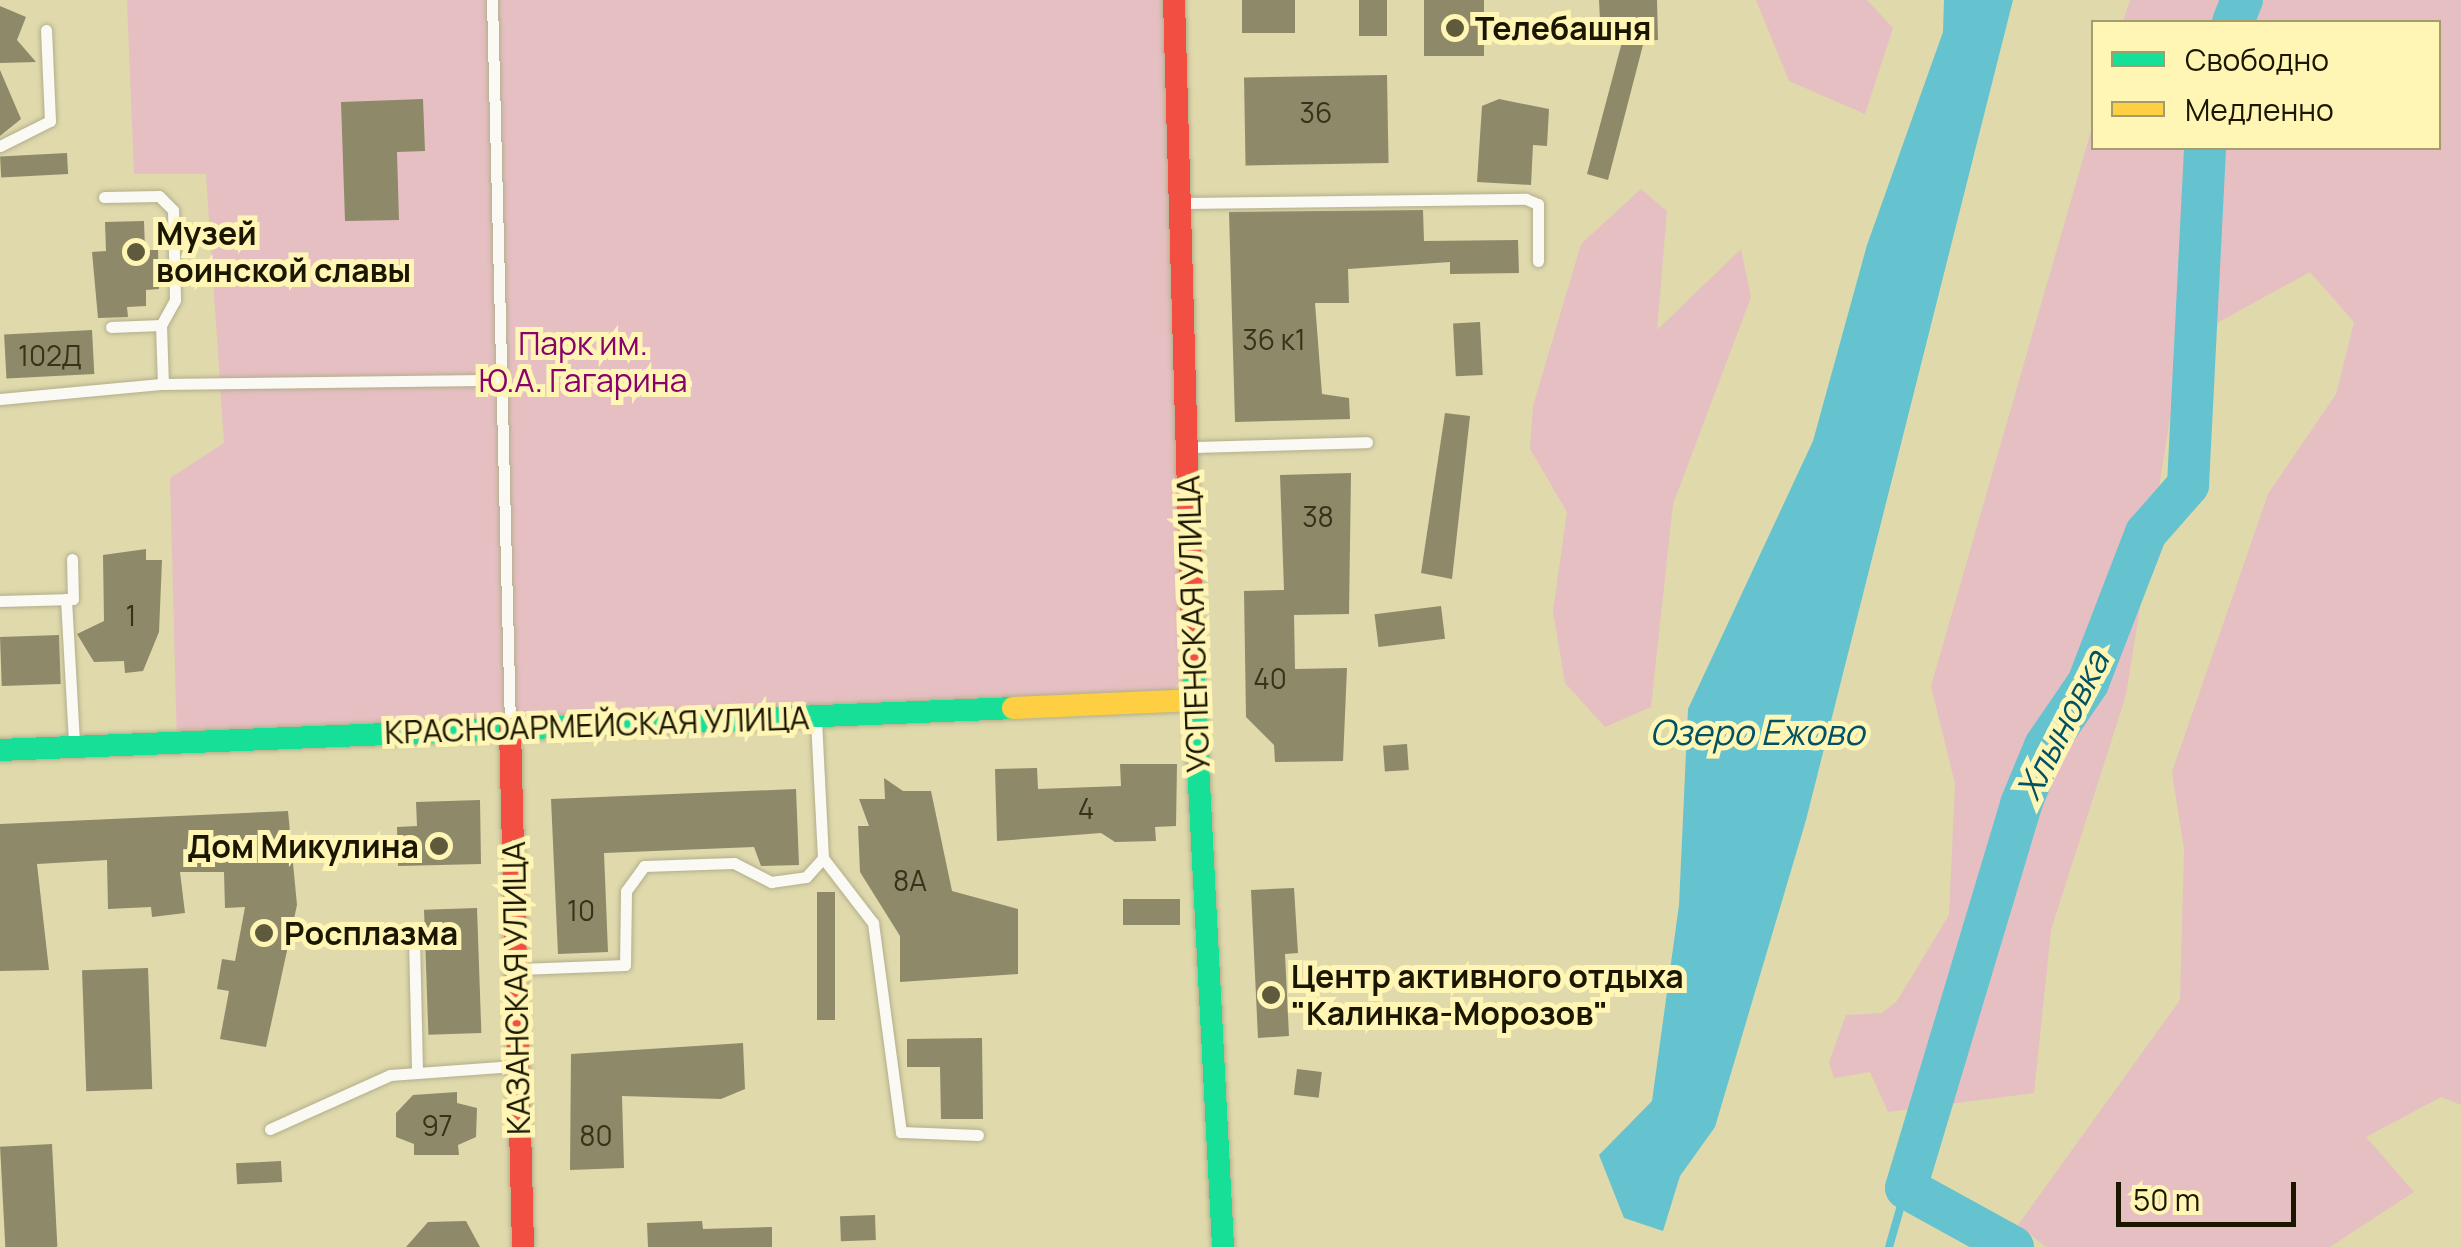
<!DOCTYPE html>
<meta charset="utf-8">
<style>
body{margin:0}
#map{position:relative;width:2461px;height:1247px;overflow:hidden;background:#dfd9ac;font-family:Manrope,sans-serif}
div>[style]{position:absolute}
.green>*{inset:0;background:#e6bfc2}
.water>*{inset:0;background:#64c3cf}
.stream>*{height:8px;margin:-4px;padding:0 4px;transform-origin:4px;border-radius:4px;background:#64c3cf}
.river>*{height:42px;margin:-21px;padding:0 21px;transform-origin:21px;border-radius:21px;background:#64c3cf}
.building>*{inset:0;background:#8e8969;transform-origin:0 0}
.roads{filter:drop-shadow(0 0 2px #b2ae8a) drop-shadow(0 0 2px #b2ae8a)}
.lane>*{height:11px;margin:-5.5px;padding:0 5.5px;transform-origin:5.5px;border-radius:5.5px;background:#faf9f3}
.fast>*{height:22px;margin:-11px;padding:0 11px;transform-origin:11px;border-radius:11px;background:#16e098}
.slow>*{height:22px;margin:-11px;padding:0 11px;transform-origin:11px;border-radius:11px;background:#ffcf43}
.jam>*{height:22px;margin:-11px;padding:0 11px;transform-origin:11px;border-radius:11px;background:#f24e42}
.dots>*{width:28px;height:28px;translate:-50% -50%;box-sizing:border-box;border:5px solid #fff5b5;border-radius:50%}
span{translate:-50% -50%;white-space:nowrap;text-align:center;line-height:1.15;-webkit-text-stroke:10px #fff5b5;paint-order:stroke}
.number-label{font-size:28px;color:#37331a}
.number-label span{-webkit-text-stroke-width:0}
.poi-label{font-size:32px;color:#1a1600;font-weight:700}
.left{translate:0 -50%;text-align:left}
.right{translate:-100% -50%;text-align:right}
.park-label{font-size:32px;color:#89016c}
.street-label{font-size:32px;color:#1a1600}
.water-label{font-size:35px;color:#015265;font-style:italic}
.legend{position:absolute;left:2091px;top:20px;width:350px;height:130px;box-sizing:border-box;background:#fff5b5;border:2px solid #a39c6d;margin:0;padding:12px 18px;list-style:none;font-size:30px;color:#1a1600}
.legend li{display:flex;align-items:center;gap:20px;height:50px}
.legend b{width:50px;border:2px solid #a39c6d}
.scale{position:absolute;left:2116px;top:1182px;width:180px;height:45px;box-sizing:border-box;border:5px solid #1a1600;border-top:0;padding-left:12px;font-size:30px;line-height:35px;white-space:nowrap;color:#1a1600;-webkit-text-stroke:8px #fff5b5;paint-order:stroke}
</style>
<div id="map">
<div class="green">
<div style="clip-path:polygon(127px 0,1164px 0,1186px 668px,1174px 690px,177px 744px,170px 478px,224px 443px,206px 174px,134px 174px)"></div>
<div style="clip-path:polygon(1756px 0,1867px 0,1893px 28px,1865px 114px,1789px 81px)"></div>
<div style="clip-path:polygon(2130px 0,2461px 0,2461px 1105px,2441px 1097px,2366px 1137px,2414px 1192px,2330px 1247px,2046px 1247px,2018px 1225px,2180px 1000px,2184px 850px,2172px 772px,2268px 494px,2336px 394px,2354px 322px,2310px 272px,2208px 328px,2170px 418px,2126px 695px,2051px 930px,2034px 1093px,1888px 1112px,1870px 1072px,1834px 1078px,1829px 1062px,1846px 1015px,1882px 1013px,1897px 1001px,1949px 915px,1955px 784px,1931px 686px,2093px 124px,2094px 148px,2438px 148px,2438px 22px,2123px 22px)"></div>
<div style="clip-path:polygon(1641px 189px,1667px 211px,1657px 330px,1741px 249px,1751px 297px,1673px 504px,1651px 707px,1605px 727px,1565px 683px,1553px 611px,1567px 512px,1530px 449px,1533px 406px,1581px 244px)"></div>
</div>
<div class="water">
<div style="clip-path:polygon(1944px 0,2013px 0,1806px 820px,1715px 1127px,1680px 1176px,1663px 1231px,1624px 1218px,1599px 1155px,1652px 1101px,1679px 905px,1688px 709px,1813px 441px,1867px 245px,1943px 32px)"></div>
</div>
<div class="stream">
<div style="left:1889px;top:1247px;width:61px;rotate:-73.9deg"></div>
</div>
<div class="river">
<div style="left:2233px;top:22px;width:24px;rotate:-68deg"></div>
<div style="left:2013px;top:1247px;width:122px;rotate:-151.1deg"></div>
<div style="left:1906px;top:1188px;width:401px;rotate:-73.3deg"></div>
<div style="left:2021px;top:804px;width:63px;rotate:-67.5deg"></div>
<div style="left:2045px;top:746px;width:76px;rotate:-55.7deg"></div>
<div style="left:2088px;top:683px;width:161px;rotate:-68.9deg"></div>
<div style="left:2146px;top:533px;width:64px;rotate:-48.8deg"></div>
<div style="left:2188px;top:485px;width:337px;rotate:-87.1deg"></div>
</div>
<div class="building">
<div style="left:1242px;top:0;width:53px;height:33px"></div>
<div style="left:1359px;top:0;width:28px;height:36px"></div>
<div style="left:1424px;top:0;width:60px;height:56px"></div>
<div style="clip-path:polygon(1599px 0,1657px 0,1658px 40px,1644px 41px,1608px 180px,1587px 174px,1622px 42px,1601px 42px)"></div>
<div style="clip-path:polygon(0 6px,26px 17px,17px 40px,36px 62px,0 63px)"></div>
<div style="clip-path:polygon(0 70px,21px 119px,0 136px)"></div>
<div style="left:1387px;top:75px;width:88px;height:143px;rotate:89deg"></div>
<div style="clip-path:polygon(423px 99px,425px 151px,397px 152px,399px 220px,345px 221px,341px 102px)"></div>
<div style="clip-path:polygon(1499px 99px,1549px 109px,1547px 146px,1533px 145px,1531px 185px,1477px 182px,1482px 106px)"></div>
<div style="left:67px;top:153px;width:21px;height:67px;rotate:87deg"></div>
<div style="clip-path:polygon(1423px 210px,1424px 241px,1518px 240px,1519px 273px,1450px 274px,1450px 262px,1348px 269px,1349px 303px,1315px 303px,1322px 394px,1349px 398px,1350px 419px,1235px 422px,1229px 212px)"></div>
<div style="clip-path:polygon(144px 221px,145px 250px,158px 250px,159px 289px,146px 290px,146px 306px,127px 307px,128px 317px,98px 318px,92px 252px,106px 251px,105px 222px)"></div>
<div style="left:1480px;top:322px;width:53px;height:27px;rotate:87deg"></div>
<div style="left:92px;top:330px;width:44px;height:88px;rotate:87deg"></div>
<div style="clip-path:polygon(1445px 413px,1470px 416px,1452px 579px,1421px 573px)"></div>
<div style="clip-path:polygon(1351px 473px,1349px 614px,1294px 615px,1295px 669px,1347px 668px,1343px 761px,1275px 762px,1274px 745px,1246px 717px,1244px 591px,1284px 590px,1280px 475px)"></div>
<div style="clip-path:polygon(146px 549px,146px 560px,162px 560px,159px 632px,143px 671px,125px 673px,124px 661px,94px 662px,77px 634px,104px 621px,103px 555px)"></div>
<div style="left:1441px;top:606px;width:33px;height:67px;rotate:83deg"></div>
<div style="left:59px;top:635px;width:49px;height:59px;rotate:88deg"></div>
<div style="left:1407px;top:744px;width:26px;height:24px;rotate:86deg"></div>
<div style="clip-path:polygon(1120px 764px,1177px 764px,1176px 826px,1155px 827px,1156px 841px,1115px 842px,1101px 833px,997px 841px,995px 769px,1037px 768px,1038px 789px,1121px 786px)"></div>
<div style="clip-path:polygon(884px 778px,903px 791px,931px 791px,952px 891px,1018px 909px,1018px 974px,900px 982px,900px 936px,860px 872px,858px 826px,869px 826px,859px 799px,885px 799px)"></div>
<div style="clip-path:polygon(796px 789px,799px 865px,761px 866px,754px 847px,604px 853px,608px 952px,558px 954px,551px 799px)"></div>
<div style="clip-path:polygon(480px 800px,481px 864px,398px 866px,397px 827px,417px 826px,416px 802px)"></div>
<div style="clip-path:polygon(288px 811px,297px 905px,266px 1047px,220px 1039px,229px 991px,217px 989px,222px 959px,235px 961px,245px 907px,225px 908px,224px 872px,180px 872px,185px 913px,152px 917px,151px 907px,108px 909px,107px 860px,37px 864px,49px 970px,0 971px,0 824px)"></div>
<div style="clip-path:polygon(1294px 888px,1298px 953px,1285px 954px,1289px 1036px,1258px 1038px,1251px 890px)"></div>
<div style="left:817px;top:892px;width:18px;height:128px"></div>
<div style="left:1180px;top:899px;width:26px;height:57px;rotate:90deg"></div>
<div style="left:477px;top:908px;width:125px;height:53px;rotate:88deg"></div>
<div style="left:148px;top:968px;width:121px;height:66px;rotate:88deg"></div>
<div style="clip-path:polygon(982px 1038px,983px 1119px,941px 1119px,940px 1067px,907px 1067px,907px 1039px)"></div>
<div style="clip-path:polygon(743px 1043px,745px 1089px,721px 1099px,622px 1096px,624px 1168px,570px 1170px,571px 1054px)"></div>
<div style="left:1297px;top:1069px;width:25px;height:26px;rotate:7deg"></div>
<div style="clip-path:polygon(457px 1092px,457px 1103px,477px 1108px,476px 1137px,458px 1145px,459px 1155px,414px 1155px,414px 1144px,396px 1137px,396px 1113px,413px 1095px)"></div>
<div style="left:52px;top:1144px;width:103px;height:52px;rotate:87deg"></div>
<div style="left:281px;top:1161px;width:21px;height:45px;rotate:87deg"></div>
<div style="left:875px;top:1215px;width:25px;height:35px;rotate:88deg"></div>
<div style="clip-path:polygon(466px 1221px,480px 1247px,406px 1247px,428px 1222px)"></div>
<div style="clip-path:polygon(702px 1221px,703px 1229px,772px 1227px,772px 1247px,648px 1247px,647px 1223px)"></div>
</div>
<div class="roads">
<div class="lane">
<div style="left:492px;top:0;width:726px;rotate:88.58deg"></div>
<div style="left:0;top:146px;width:56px;rotate:-26.6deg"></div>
<div style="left:50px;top:121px;width:91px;rotate:-92.5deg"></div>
<div style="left:104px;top:197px;width:55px;rotate:-1deg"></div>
<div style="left:159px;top:196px;width:20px;rotate:45deg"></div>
<div style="left:173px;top:210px;width:90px;rotate:88.7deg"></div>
<div style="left:175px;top:300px;width:29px;rotate:119deg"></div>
<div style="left:161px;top:325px;width:50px;rotate:177.7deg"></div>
<div style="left:1185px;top:203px;width:341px;rotate:-0.7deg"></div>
<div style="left:1526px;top:199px;width:13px;rotate:23deg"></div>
<div style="left:1538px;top:204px;width:57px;rotate:90deg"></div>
<div style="left:161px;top:325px;width:59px;rotate:88.1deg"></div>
<div style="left:0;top:399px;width:164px;rotate:-5.3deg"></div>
<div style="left:163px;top:384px;width:339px;rotate:-0.7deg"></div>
<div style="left:1192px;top:447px;width:175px;rotate:-1.6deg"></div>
<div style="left:66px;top:599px;width:144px;rotate:86.8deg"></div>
<div style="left:0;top:601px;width:73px;rotate:-1.6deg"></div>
<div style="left:73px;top:599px;width:40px;rotate:-91.4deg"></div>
<div style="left:823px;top:858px;width:82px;rotate:52.4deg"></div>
<div style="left:873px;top:923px;width:211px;rotate:82.4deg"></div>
<div style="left:901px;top:1132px;width:77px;rotate:2.2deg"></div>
<div style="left:414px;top:938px;width:135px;rotate:88.7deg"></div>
<div style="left:519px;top:969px;width:106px;rotate:-2.2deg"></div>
<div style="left:625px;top:965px;width:74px;rotate:-89.2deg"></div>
<div style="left:626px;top:891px;width:31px;rotate:-54deg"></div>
<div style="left:644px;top:866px;width:90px;rotate:-1.9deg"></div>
<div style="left:734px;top:863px;width:42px;rotate:27.2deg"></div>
<div style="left:771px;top:882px;width:35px;rotate:-8deg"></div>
<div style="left:806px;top:877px;width:25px;rotate:-48deg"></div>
<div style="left:823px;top:858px;width:138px;rotate:-92.9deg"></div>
<div style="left:270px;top:1129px;width:132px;rotate:-24.2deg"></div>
<div style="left:390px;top:1075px;width:124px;rotate:-4.2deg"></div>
</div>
<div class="fast">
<div style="left:1193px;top:668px;width:580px;rotate:87.03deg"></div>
<div style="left:0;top:750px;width:1014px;rotate:-2.37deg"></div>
</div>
<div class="slow">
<div style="left:1013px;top:708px;width:181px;rotate:-2.5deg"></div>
</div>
<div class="jam">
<div style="left:1174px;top:0;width:668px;rotate:88.37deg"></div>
<div style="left:510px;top:729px;width:518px;rotate:88.56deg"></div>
</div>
</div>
<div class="dots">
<div style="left:1455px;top:28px;background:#5f5a3c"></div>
<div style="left:136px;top:252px;background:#5f5a3c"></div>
<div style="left:439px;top:846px;background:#5f5a3c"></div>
<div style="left:264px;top:933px;background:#5f5a3c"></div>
<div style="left:1271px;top:995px;background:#5f5a3c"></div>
</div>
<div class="number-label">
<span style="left:1316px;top:112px">36</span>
<span style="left:1274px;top:339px">36 к1</span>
<span style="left:50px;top:355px">102Д</span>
<span style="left:1318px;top:516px">38</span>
<span style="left:131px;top:615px">1</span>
<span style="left:1270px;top:678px">40</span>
<span style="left:1086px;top:808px">4</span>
<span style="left:910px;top:880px">8А</span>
<span style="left:581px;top:910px">10</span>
<span style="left:437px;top:1125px">97</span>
<span style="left:596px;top:1135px">80</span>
</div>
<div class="poi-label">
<span class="left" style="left:1475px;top:28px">Телебашня</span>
<span class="left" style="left:156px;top:252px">Музей<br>воинской славы</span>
<span class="right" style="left:419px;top:846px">Дом Микулина</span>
<span class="left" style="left:284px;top:933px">Росплазма</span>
<span class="left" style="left:1291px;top:995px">Центр активного отдыха<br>"Калинка-Морозов"</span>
</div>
<div class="park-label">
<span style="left:583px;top:362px">Парк им.<br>Ю.А. Гагарина</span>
</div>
<div class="street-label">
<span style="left:1193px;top:624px;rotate:-92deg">УСПЕНСКАЯ УЛИЦА</span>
<span style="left:597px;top:725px;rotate:-2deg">КРАСНОАРМЕЙСКАЯ УЛИЦА</span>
<span style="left:516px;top:988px;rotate:-91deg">КАЗАНСКАЯ УЛИЦА</span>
</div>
<div class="water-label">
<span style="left:2062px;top:725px;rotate:-63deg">Хлыновка</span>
<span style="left:1757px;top:732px">Озеро Ежово</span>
</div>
<ul class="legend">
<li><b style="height:12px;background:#16e098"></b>Свободно</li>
<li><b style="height:12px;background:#ffcf43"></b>Медленно</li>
</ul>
<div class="scale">50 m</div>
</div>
